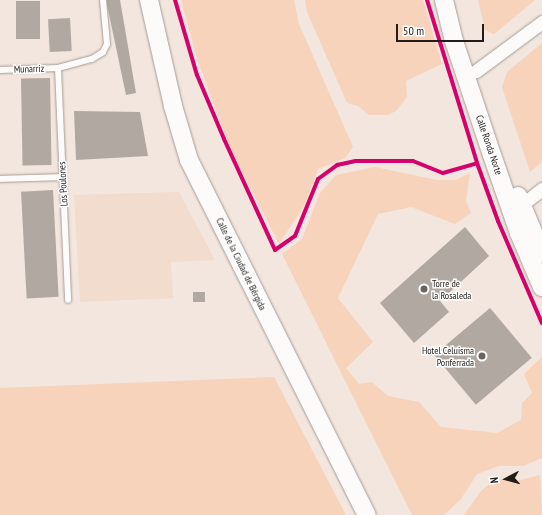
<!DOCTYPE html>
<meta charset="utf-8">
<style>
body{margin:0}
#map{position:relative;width:542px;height:515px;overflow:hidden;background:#f2e6de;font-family:"PT Sans Narrow",sans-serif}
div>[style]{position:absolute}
.built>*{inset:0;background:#f1dcce}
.green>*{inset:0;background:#f7d3bb}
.building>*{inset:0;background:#b2a8a2;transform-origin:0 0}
.roads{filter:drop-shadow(0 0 1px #a59c96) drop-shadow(0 0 1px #a59c96)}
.lane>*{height:6px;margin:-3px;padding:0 3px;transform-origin:3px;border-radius:3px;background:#fdfbfa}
.street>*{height:13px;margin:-6.5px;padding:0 6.5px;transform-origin:6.5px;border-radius:6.5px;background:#fdfbfa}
.secondary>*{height:18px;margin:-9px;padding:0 9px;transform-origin:9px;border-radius:9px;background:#fdfbfa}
.cycleway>*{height:4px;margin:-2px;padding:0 2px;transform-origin:2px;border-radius:2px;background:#d6006c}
.dots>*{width:11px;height:11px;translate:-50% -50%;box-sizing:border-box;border:2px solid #fff;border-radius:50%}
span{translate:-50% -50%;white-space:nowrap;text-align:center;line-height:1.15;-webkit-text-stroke:3px #fff;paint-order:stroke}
.street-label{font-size:10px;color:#231c17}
.poi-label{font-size:10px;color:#231c17}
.left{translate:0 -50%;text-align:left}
.right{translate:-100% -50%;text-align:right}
.north{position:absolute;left:486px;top:459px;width:40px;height:40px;-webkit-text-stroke:3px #fff;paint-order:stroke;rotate:264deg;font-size:11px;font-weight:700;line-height:16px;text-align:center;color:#231c17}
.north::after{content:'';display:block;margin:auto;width:14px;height:18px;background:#231c17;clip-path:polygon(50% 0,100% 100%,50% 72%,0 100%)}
.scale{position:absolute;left:396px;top:24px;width:88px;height:18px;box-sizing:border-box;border:2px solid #231c17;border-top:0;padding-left:5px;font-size:12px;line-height:14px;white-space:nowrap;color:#231c17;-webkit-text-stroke:3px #fff;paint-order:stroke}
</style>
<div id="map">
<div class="built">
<div style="clip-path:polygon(179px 192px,215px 260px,171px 262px,173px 298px,80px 302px,74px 195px)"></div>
</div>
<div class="green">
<div style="clip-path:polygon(181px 0,294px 0,299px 24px,353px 147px,345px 158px,318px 169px,304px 206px,279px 244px,231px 150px,197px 59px)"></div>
<div style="clip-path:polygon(305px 0,423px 0,442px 64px,406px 81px,407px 97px,396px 111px,388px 115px,369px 115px,358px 106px,347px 103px,307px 12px)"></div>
<div style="clip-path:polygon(478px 0,535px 0,494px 34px,485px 30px)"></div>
<div style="clip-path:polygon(542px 43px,542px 162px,530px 172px,502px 87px,507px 72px)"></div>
<div style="clip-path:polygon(375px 167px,437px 180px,456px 180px,470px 173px,466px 201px,471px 213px,455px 224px,411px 207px,378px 214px,338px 298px,373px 342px,346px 368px,359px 384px,372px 382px,388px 396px,419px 402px,441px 427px,497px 433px,521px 420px,522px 403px,532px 393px,524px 374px,542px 357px,542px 458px,523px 466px,499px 466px,477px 474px,461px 499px,444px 515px,412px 515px,282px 254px,302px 239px,320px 193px,336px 175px)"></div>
<div style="clip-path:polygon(274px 377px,346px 515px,0 515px,0 388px)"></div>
<div style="clip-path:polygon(540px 475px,542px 515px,464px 515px,481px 491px,495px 479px,521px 480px)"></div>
</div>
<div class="building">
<div style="clip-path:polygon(106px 0,120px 0,136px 93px,126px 95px)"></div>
<div style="left:16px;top:1px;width:24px;height:38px"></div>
<div style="left:70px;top:18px;width:33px;height:22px;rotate:87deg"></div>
<div style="left:50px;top:78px;width:87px;height:29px;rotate:89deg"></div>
<div style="clip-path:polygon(74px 111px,140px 112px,148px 156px,76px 160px)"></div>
<div style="left:53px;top:190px;width:107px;height:32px;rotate:87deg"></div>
<div style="clip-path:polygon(465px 227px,489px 256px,440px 301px,449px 312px,414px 343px,380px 303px)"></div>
<div style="left:193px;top:292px;width:12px;height:10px"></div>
<div style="left:490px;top:308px;width:65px;height:73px;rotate:50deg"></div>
</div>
<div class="roads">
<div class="lane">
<div style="left:58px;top:68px;width:232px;rotate:87.5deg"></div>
<div style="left:0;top:70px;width:58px;rotate:-2deg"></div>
<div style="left:58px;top:68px;width:35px;rotate:-15deg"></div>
<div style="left:92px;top:59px;width:13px;rotate:-32deg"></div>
<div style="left:103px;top:52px;width:9px;rotate:-63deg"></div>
<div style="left:107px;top:44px;width:44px;rotate:-95.2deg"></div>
<div style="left:0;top:179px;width:63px;rotate:-1.8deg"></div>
</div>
<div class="street">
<div style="left:476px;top:71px;width:82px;rotate:-36.6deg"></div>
<div style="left:515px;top:210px;width:34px;rotate:-38deg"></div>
</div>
<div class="secondary">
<div style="left:149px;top:0;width:109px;rotate:77.2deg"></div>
<div style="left:173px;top:106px;width:56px;rotate:73.5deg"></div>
<div style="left:189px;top:160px;width:397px;rotate:63.4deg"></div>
<div style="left:444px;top:0;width:42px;rotate:76.3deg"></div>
<div style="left:454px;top:41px;width:120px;rotate:71.6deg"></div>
<div style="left:492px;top:155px;width:83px;rotate:70.9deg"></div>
<div style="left:519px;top:233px;width:59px;rotate:66.9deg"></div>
<div style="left:518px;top:196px;width:62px;rotate:67.2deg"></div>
</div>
</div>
<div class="cycleway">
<div style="left:175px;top:0;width:78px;rotate:73.7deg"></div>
<div style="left:197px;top:75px;width:69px;rotate:67.1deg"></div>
<div style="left:224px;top:139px;width:122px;rotate:65.3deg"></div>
<div style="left:275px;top:250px;width:24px;rotate:-35deg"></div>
<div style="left:295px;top:236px;width:61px;rotate:-68deg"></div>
<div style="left:318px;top:179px;width:24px;rotate:-36deg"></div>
<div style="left:337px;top:165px;width:19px;rotate:-12deg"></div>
<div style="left:356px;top:161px;width:57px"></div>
<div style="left:413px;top:161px;width:32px;rotate:22deg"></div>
<div style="left:443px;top:173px;width:35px;rotate:-16deg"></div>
<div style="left:427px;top:0;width:170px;rotate:72.9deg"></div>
<div style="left:477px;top:163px;width:62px;rotate:70.1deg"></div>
<div style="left:498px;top:221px;width:111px;rotate:66.7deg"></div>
</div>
<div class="dots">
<div style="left:424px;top:289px;background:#6b635d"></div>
<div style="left:482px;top:356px;background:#6b635d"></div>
</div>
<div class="street-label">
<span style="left:29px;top:69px;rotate:-2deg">Munarriz</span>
<span style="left:489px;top:145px;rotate:71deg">Calle Ronda Norte</span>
<span style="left:63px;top:184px;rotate:-93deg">Los Poulones</span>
<span style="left:241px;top:264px;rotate:64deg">Calle de la Ciudad de Bérgida</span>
</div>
<div class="poi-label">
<span class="left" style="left:432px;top:289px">Torre de<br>la Rosaleda</span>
<span class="right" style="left:474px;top:356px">Hotel Celuisma<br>Ponferrada</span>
</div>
<div class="north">N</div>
<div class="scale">50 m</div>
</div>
